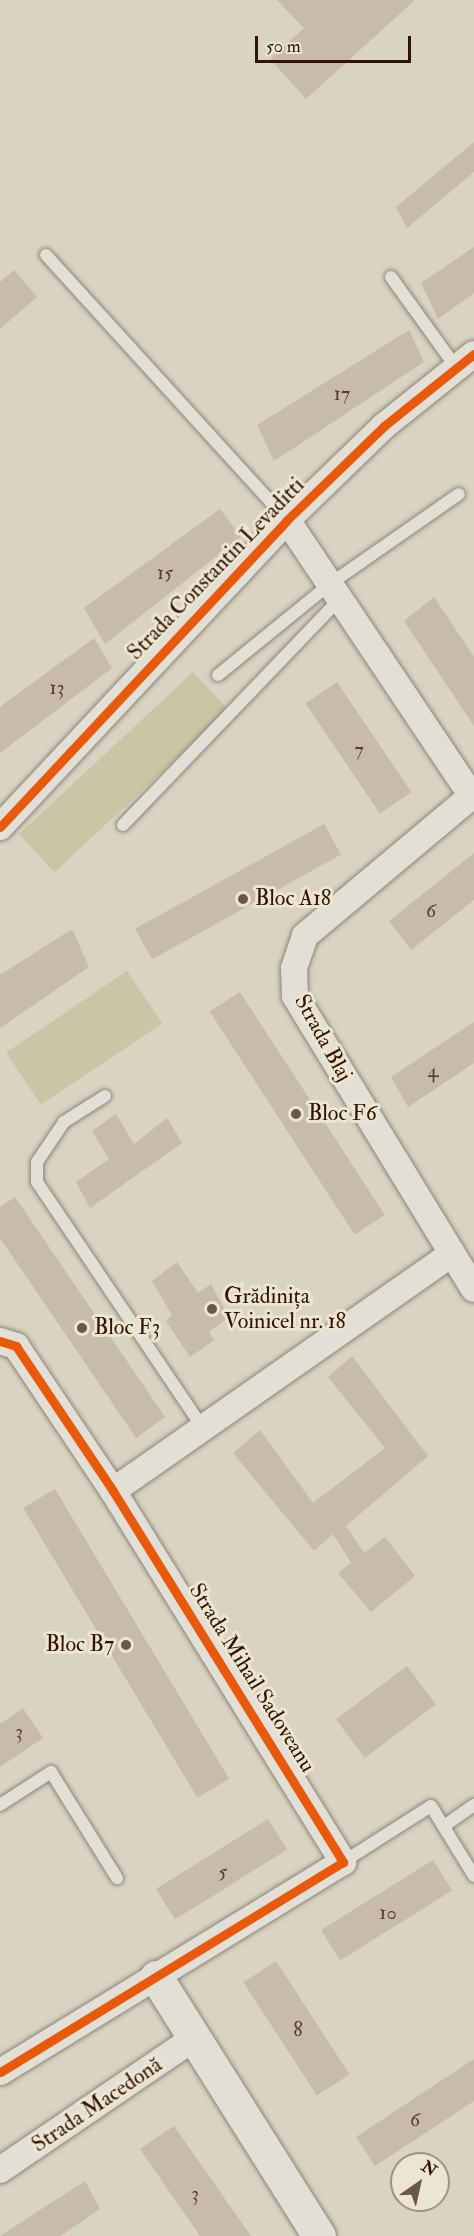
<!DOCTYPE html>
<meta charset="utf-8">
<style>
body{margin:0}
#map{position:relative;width:474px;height:2236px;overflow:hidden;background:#d9d3c2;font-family:"IM FELL Double Pica",serif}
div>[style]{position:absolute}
.green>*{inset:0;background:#c8c6a4;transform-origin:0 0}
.building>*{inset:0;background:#c8baad;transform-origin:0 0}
.roads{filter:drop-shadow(0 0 2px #8d857a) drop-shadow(0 0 2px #8d857a)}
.lane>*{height:12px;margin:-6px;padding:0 6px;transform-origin:6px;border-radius:6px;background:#e2dfd6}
.street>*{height:26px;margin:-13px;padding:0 13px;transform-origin:13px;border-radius:13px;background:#e2dfd6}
.secondary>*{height:33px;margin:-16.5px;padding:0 16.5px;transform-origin:16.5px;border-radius:16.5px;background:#e2dfd6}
.cycleway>*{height:9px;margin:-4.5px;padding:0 4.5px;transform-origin:4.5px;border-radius:4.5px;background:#e8590c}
.dots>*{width:16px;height:16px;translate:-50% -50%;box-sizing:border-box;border:3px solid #ece5d2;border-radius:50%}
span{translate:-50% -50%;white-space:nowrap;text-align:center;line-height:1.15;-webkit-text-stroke:6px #ece5d2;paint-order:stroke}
.number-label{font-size:20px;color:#593e2f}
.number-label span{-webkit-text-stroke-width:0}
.street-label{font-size:22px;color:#321303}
.poi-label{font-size:22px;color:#321303}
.left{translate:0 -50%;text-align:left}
.right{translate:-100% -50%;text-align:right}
.north{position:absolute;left:390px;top:2152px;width:60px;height:60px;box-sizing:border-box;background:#ece5d2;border:2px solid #a2917f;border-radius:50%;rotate:34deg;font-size:16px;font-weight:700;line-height:24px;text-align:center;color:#321303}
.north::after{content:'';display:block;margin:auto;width:21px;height:27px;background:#6c5646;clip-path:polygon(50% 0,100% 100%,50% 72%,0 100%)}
.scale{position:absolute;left:255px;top:36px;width:156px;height:27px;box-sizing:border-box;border:3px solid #321303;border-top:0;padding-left:8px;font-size:18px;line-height:21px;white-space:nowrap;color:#321303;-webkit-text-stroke:4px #ece5d2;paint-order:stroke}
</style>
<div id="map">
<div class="green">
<div style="left:193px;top:672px;width:52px;height:238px;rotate:47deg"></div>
<div style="left:127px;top:971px;width:63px;height:146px;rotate:56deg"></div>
</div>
<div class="building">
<div style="clip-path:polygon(277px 0,415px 0,306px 99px,270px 59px,304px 28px)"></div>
<div style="clip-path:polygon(474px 142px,474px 172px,407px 228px,396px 207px)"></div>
<div style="clip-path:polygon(474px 247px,474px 293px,438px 319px,421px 283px)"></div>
<div style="clip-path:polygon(14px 270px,37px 297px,0 329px,0 282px)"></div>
<div style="clip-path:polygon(409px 330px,424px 362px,274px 461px,257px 425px)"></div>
<div style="clip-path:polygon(220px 509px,241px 537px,105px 644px,84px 608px)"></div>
<div style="clip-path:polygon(434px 597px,474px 657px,474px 726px,404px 621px)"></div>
<div style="clip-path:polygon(94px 638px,112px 668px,0 753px,0 707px)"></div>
<div style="left:337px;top:682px;width:133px;height:38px;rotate:56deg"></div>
<div style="left:324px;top:824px;width:35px;height:216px;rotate:61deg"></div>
<div style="clip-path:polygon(474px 853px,474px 900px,411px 950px,389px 921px)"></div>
<div style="clip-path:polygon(72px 929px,89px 967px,0 1028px,0 975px)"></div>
<div style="left:240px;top:992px;width:266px;height:36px;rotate:57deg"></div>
<div style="clip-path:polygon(474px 1022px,474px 1063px,408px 1107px,391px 1077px)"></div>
<div style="clip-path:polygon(116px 1114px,134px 1144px,167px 1118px,182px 1143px,90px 1208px,76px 1182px,109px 1159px,92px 1131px)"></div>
<div style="clip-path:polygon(15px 1197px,165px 1417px,136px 1438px,0 1238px,0 1207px)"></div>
<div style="clip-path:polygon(177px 1262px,198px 1293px,211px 1284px,229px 1317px,209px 1332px,214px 1340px,190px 1357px,166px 1321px,172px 1315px,152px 1281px)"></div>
<div style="clip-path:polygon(352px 1356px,428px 1456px,346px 1526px,364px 1553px,385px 1537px,415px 1576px,371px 1612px,338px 1573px,351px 1563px,333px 1534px,314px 1551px,233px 1453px,260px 1430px,313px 1503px,385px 1448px,328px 1377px)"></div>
<div style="left:55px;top:1489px;width:338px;height:37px;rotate:59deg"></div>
<div style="left:407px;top:1666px;width:48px;height:89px;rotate:53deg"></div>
<div style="clip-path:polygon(23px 1708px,43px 1738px,0 1767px,0 1724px)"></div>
<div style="left:268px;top:1819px;width:36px;height:132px;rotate:58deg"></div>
<div style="left:433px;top:1860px;width:36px;height:132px;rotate:58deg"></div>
<div style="left:276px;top:1961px;width:135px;height:39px;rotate:57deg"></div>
<div style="clip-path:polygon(474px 2059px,474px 2101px,375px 2166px,356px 2137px)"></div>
<div style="clip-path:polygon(174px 2126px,251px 2236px,200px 2236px,140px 2149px)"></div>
<div style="clip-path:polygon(85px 2181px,100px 2209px,60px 2236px,0 2236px)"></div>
</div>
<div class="roads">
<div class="lane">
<div style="left:46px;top:255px;width:358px;rotate:47.7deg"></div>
<div style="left:391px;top:277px;width:111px;rotate:54.2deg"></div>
<div style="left:218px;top:675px;width:144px;rotate:-39.1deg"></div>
<div style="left:330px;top:584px;width:157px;rotate:-34.9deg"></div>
<div style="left:123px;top:825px;width:313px;rotate:-46.2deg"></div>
<div style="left:105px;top:1096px;width:49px;rotate:147.6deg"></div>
<div style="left:64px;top:1122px;width:48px;rotate:124deg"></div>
<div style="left:37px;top:1162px;width:20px;rotate:90deg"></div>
<div style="left:37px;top:1182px;width:295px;rotate:56deg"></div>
<div style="left:0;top:1805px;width:61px;rotate:-32.9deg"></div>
<div style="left:51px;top:1772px;width:125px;rotate:58.1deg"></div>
<div style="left:444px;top:1826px;width:37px;rotate:-35deg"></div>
<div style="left:343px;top:1862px;width:104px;rotate:-32.5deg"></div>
<div style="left:431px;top:1806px;width:82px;rotate:58.4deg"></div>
</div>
<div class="street">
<div style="left:287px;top:520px;width:332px;rotate:56.2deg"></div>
<div style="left:474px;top:794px;width:221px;rotate:140deg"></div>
<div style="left:305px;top:936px;width:34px;rotate:109deg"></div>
<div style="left:294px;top:968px;width:28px;rotate:88deg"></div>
<div style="left:295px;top:996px;width:343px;rotate:58.6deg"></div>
<div style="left:0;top:827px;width:420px;rotate:-46.9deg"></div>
<div style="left:287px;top:520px;width:135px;rotate:-44.1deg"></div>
<div style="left:384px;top:426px;width:115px;rotate:-38.7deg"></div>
<div style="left:0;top:1341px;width:17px;rotate:17deg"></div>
<div style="left:16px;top:1346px;width:174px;rotate:56.2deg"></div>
<div style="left:113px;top:1491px;width:437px;rotate:58.2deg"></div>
<div style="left:343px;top:1862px;width:402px;rotate:148.5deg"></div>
<div style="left:113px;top:1491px;width:411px;rotate:-35deg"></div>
<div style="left:0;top:2170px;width:233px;rotate:-34.2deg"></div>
</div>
<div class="secondary">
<div style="left:156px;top:1977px;width:306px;rotate:57.8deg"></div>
</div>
</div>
<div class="cycleway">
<div style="left:0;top:827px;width:420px;rotate:-46.9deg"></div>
<div style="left:287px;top:520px;width:135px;rotate:-44.1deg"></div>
<div style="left:384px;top:426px;width:115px;rotate:-38.7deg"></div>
<div style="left:0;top:1341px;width:17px;rotate:17deg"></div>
<div style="left:16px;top:1346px;width:174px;rotate:56.2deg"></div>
<div style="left:113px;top:1491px;width:437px;rotate:58.2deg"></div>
<div style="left:343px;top:1862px;width:402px;rotate:148.5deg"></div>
</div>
<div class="dots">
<div style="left:243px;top:899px;background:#6c5646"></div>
<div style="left:296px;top:1114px;background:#6c5646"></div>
<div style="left:212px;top:1309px;background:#6c5646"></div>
<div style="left:82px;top:1328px;background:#6c5646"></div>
<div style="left:126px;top:1645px;background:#6c5646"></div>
</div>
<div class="number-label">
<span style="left:342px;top:393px">17</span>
<span style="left:165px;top:572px">15</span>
<span style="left:57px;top:687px">13</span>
<span style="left:359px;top:749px">7</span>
<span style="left:431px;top:910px">6</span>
<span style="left:433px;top:1070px">4</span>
<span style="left:19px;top:1731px">3</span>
<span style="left:223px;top:1871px">5</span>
<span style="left:388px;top:1912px">10</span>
<span style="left:298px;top:2029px">8</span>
<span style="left:415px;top:2119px">6</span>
<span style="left:195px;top:2193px">3</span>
</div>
<div class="street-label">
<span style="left:216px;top:569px;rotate:-46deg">Strada Constantin Levaditti</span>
<span style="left:323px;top:1038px;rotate:61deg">Strada Blaj</span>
<span style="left:252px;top:1678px;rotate:58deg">Strada Mihail Sadoveanu</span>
<span style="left:97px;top:2105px;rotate:-34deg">Strada Macedonă</span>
</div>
<div class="poi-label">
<span class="left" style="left:255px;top:899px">Bloc A18</span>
<span class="left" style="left:308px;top:1114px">Bloc F6</span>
<span class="left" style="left:224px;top:1309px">Grădinița<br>Voinicel nr. 18</span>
<span class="left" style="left:94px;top:1328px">Bloc F3</span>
<span class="right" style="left:114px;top:1645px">Bloc B7</span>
</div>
<div class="north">N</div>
<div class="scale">50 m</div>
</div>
